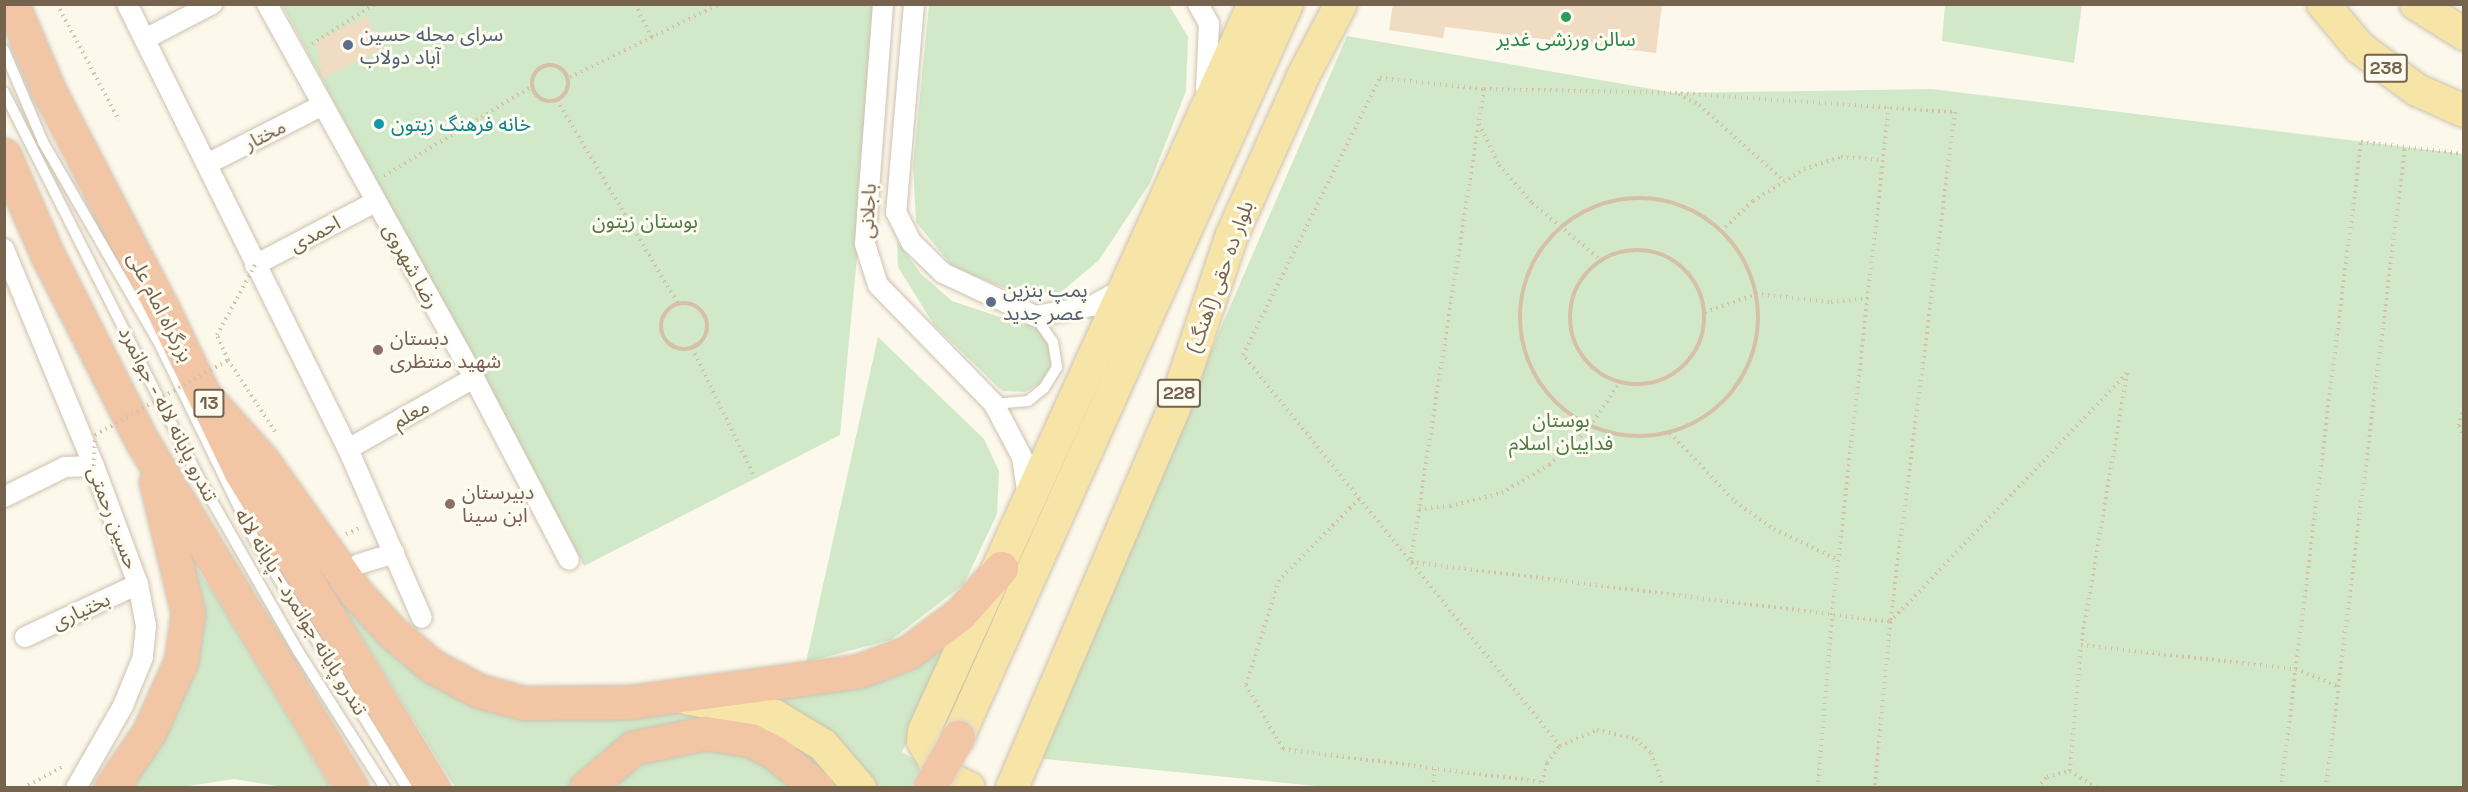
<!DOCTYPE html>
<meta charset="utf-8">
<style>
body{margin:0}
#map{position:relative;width:2468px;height:792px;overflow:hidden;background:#fcf8eb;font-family:"Space Grotesk","Noto Sans Arabic",sans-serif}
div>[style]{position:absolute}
.green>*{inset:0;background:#d1e9c9}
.building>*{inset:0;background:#f0dcc3}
.path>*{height:4px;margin-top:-2px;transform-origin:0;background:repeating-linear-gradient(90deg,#d6c0a6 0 1.5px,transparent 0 6px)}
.path>.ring{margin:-2px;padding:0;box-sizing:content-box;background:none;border:4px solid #d6c0a6;border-radius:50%}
.roads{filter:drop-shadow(0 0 2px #cec2b0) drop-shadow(0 0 2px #cec2b0)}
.lane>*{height:10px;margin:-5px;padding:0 5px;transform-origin:5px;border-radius:5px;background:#fff}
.street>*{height:20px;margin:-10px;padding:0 10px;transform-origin:10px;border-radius:10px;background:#fff}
.primary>*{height:32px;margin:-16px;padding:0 16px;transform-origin:16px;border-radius:16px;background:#f6e5a7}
.highway>*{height:33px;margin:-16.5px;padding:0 16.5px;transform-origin:16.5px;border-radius:16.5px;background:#f2c5a5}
.path-bridge>*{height:4px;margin-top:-2px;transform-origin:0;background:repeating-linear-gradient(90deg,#d6c0a6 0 1.5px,transparent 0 6px)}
.bridges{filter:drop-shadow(0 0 2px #dbd6d1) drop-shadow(0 0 2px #dbd6d1)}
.highway-bridge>*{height:33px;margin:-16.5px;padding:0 16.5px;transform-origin:16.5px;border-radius:16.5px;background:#f2c5a5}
.dots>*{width:16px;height:16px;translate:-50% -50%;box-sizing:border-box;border:3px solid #fefbf1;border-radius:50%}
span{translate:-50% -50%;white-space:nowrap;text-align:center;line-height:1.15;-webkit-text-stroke:6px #fefbf1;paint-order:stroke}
.shield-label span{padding:2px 4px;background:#fefbf1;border:2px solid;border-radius:4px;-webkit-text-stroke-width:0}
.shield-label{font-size:18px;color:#76634e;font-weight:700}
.service-label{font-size:20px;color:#4e5e75}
.left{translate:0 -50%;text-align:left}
.leisure-label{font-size:20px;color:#27864d}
.culture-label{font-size:20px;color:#0d838f}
.street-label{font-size:20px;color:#76634e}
.park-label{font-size:20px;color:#4d7b46}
.education-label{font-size:20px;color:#785e54}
.frame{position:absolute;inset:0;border:6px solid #76634e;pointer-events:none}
</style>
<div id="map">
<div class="green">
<div style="clip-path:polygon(282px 5px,871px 5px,880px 17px,840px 435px,584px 566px)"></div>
<div style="clip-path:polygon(929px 5px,1169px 5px,1188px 37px,1186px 91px,1150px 183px,1099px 260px,1060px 293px,1017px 293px,953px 267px,916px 222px,913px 165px)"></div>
<div style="clip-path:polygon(1945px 5px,2082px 5px,2074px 63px,1942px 41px)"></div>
<div style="clip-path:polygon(1347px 36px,1675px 93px,1931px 89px,2463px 154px,2463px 787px,1336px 788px,1035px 758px)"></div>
<div style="clip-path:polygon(897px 241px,921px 274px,952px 301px,1024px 325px,1045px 322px,1055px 358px,1044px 381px,1025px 392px,1002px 391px,934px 325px,898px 267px)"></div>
<div style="clip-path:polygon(878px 337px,984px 439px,999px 471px,997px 514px,964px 584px,891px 640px,806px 662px)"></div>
<div style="clip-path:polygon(251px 461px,417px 668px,661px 712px,739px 717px,803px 745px,847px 787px,829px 787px,732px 728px,576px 787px,455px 787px)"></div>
<div style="clip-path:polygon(170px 529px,220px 603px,330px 787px,283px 787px,234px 779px,182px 787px,128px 788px,197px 591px,198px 579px)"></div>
<div style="clip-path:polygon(963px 626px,902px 752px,927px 767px,913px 787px,871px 787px,729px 697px)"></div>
<div style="clip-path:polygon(731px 746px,804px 788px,599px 788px,633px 760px)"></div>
</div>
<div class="building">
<div style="clip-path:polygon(1393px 4px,1662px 4px,1656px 53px,1445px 27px,1443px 38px,1389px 30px)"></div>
<div style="clip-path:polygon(366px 16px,382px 49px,322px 79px,316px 42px)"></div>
</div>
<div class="path">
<div style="left:57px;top:4px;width:132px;rotate:61.9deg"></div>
<div style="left:635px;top:4px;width:38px;rotate:63deg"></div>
<div style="left:312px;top:44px;width:75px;rotate:-32.4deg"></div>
<div class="ring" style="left:532px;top:65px;width:32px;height:32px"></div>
<div style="left:570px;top:77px;width:167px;rotate:-26deg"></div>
<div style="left:1484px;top:89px;width:479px;rotate:98.8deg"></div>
<div style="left:1411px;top:562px;width:483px;rotate:7.1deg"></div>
<div style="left:1679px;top:94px;width:23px;rotate:29deg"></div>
<div style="left:1699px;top:105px;width:114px;rotate:41.8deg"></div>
<div style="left:557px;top:100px;width:237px;rotate:59.3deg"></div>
<div style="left:1479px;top:124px;width:46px;rotate:64deg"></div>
<div style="left:1499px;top:165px;width:50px;rotate:49deg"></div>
<div style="left:1532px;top:203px;width:89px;rotate:39.6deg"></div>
<div style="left:384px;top:176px;width:172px;rotate:-31.2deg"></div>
<div class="ring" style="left:1520px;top:198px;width:234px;height:234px"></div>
<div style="left:1721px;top:231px;width:44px;rotate:-43.2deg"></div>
<div style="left:1753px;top:201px;width:60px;rotate:-32.1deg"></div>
<div style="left:1804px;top:169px;width:39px;rotate:-18deg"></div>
<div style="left:1841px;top:157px;width:42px;rotate:4.1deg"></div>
<div class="ring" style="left:1570px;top:250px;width:130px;height:130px"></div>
<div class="ring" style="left:661px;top:303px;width:42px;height:42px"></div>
<div style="left:1705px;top:312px;width:54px;rotate:-19.4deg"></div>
<div style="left:1756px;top:294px;width:75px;rotate:6.1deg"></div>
<div style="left:1831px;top:302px;width:37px;rotate:-6deg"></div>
<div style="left:692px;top:348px;width:144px;rotate:64.1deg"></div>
<div style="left:228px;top:360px;width:87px;rotate:56.7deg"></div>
<div style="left:2464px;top:407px;width:20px;rotate:105deg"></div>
<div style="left:2459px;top:426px;width:14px;rotate:69deg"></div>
<div style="left:1670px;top:433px;width:95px;rotate:46.7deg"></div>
<div style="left:1735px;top:502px;width:47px;rotate:34.7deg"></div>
<div style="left:1774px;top:529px;width:71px;rotate:25.8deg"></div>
<div style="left:1359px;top:499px;width:114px;rotate:134.6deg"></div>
<div style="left:1279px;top:580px;width:110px;rotate:107.4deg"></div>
<div style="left:1246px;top:685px;width:74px;rotate:60deg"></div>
<div style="left:1283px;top:749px;width:259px;rotate:7.3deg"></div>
<div style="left:1419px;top:509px;width:31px;rotate:-6deg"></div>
<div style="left:1450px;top:506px;width:54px;rotate:-14deg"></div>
<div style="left:1502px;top:493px;width:55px;rotate:-30.8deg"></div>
<div style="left:1549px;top:465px;width:56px;rotate:-42.8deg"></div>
<div style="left:1590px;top:427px;width:53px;rotate:-56.6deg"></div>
<div style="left:346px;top:534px;width:17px;rotate:-25deg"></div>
<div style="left:1890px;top:622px;width:344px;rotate:-46.4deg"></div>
<div style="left:2127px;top:373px;width:276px;rotate:99.6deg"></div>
<div style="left:2081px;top:645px;width:216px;rotate:6.4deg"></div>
<div style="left:2296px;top:669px;width:47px;rotate:22.7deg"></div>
<div style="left:1560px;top:746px;width:503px;rotate:-129.03deg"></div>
<div style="left:1243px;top:355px;width:309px;rotate:-63.7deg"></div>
<div style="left:1380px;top:78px;width:105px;rotate:6deg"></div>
<div style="left:1484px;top:89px;width:191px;rotate:1.2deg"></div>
<div style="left:1675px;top:93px;width:281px;rotate:3.9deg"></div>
<div style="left:1955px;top:112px;width:514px;rotate:97.26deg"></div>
<div style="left:1890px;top:622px;width:167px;rotate:95.2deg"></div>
<div style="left:2070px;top:771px;width:126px;rotate:-85deg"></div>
<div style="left:23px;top:788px;width:47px;rotate:-28.2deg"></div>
<div style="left:1433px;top:788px;width:19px;rotate:-84deg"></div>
<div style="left:1540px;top:788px;width:26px;rotate:-74deg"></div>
<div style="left:1547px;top:763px;width:21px;rotate:-53deg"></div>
<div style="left:1560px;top:746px;width:40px;rotate:-23.4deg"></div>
<div style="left:1597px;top:730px;width:40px;rotate:13deg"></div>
<div style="left:1636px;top:739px;width:21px;rotate:43deg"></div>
<div style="left:1651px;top:753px;width:37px;rotate:70deg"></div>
<div style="left:1818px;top:788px;width:174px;rotate:-85.4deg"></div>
<div style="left:1832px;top:615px;width:511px;rotate:-83.6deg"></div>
<div style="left:2037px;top:788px;width:15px;rotate:-48deg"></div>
<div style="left:2047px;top:777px;width:24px;rotate:-15deg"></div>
<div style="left:2070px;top:771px;width:32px;rotate:32deg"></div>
<div style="left:2281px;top:788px;width:651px;rotate:-82.94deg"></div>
<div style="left:2361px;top:142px;width:104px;rotate:6.6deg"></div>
<div style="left:2326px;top:788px;width:646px;rotate:-82.97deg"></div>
</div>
<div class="roads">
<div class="lane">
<div style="left:4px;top:50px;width:100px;rotate:67deg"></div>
<div style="left:43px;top:142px;width:234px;rotate:60deg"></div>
<div style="left:160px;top:345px;width:216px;rotate:64.1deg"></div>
<div style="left:254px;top:539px;width:292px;rotate:58.4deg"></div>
<div style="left:4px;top:92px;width:435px;rotate:63.2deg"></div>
<div style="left:200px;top:480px;width:197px;rotate:60.2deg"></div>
<div style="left:298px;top:651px;width:162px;rotate:57.6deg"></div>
<div style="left:994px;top:404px;width:34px;rotate:-5deg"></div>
<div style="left:1028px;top:401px;width:21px;rotate:-39deg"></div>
<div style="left:1044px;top:388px;width:25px;rotate:-58deg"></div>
<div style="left:1057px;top:367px;width:25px;rotate:-99deg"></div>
<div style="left:1053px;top:342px;width:32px;rotate:-125deg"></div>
</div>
<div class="street">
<div style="left:127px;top:4px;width:497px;rotate:63.6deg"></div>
<div style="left:348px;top:449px;width:184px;rotate:66.4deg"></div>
<div style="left:267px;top:4px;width:427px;rotate:61deg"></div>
<div style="left:474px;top:378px;width:205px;rotate:62.4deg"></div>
<div style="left:883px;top:4px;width:241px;rotate:94.3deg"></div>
<div style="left:865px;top:244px;width:43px;rotate:72.4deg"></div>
<div style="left:878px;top:285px;width:166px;rotate:45.7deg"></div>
<div style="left:994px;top:404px;width:60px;rotate:62.2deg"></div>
<div style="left:1022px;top:457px;width:40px;rotate:81.5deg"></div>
<div style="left:914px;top:4px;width:209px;rotate:94.9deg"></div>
<div style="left:896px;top:212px;width:35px;rotate:63deg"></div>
<div style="left:912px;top:243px;width:43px;rotate:44.1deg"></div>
<div style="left:943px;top:273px;width:102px;rotate:25.1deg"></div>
<div style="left:1035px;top:316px;width:58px;rotate:-10deg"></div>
<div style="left:1092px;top:306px;width:37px;rotate:-29deg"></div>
<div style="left:1198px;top:4px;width:23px;rotate:61deg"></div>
<div style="left:1209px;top:24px;width:65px;rotate:92.6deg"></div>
<div style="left:145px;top:39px;width:76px;rotate:-27.6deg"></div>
<div style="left:207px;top:164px;width:130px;rotate:-27deg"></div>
<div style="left:4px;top:249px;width:235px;rotate:67.5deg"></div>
<div style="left:94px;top:466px;width:126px;rotate:69.6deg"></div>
<div style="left:138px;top:584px;width:43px;rotate:79.2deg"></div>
<div style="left:146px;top:626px;width:31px;rotate:96deg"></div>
<div style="left:143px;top:657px;width:53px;rotate:112.2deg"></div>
<div style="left:123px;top:706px;width:95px;rotate:119.8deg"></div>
<div style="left:255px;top:265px;width:136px;rotate:-27.7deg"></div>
<div style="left:348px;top:449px;width:145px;rotate:-29.4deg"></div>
<div style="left:4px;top:497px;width:68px;rotate:-26.2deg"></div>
<div style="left:65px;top:467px;width:29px;rotate:-2deg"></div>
<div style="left:359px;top:564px;width:37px;rotate:-17deg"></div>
<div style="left:25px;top:637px;width:125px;rotate:-25.1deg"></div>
</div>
<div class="primary">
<div style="left:2323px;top:4px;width:57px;rotate:49.9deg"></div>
<div style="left:2360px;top:48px;width:71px;rotate:36.4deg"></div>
<div style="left:2417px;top:90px;width:51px;rotate:24.1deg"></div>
<div style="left:2416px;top:4px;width:57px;rotate:32deg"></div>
<div style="left:686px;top:698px;width:91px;rotate:11.4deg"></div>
<div style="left:775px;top:716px;width:56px;rotate:31.1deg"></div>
<div style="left:823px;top:745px;width:57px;rotate:49.3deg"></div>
<div style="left:958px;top:737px;width:803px;rotate:-65.83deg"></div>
<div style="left:969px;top:788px;width:17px;rotate:-155deg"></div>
<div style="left:954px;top:781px;width:27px;rotate:-135deg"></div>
<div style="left:935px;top:762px;width:24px;rotate:-120deg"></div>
<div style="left:923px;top:741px;width:10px;rotate:-84deg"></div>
<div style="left:924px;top:731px;width:798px;rotate:-65.59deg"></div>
<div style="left:1012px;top:788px;width:410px;rotate:-66.9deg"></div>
<div style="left:1173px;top:411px;width:186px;rotate:-71.5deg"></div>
<div style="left:1232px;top:235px;width:174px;rotate:-65.9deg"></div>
<div style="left:1303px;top:76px;width:81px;rotate:-62.2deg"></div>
</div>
<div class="highway">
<div style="left:12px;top:4px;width:97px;rotate:66.9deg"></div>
<div style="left:50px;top:93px;width:242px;rotate:62.5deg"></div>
<div style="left:162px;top:308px;width:181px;rotate:64.4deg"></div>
<div style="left:240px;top:471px;width:371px;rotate:58.7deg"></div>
<div style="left:4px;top:155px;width:110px;rotate:66.5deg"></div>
<div style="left:48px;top:256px;width:208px;rotate:63.1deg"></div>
<div style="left:142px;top:441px;width:405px;rotate:58.9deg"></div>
<div style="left:208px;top:400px;width:81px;rotate:48deg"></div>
<div style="left:262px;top:460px;width:163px;rotate:54.7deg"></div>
<div style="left:356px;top:593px;width:56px;rotate:47.2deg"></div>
<div style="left:394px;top:634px;width:50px;rotate:40.1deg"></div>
<div style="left:432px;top:666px;width:53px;rotate:28deg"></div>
<div style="left:479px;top:691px;width:47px;rotate:14.9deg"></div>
<div style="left:524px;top:703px;width:106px;rotate:-0.5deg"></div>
<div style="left:630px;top:702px;width:231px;rotate:-7.7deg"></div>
<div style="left:859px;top:671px;width:53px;rotate:-20.8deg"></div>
<div style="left:909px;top:652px;width:64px;rotate:-36.7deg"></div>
<div style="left:960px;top:614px;width:62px;rotate:-48.3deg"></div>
<div style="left:111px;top:788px;width:68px;rotate:-55.8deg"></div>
<div style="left:149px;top:732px;width:78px;rotate:-65.7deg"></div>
<div style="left:181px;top:661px;width:49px;rotate:-81.7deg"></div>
<div style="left:188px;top:613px;width:135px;rotate:-103.7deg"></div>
<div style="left:586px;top:788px;width:62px;rotate:-40.4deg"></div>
<div style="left:633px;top:748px;width:74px;rotate:-11.8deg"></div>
<div style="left:705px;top:733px;width:46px;rotate:8.8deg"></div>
<div style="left:750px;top:740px;width:27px;rotate:27deg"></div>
<div style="left:774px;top:752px;width:56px;rotate:39.9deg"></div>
</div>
</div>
<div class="path-bridge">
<div style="left:94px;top:466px;width:31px;rotate:-88deg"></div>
<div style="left:95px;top:435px;width:153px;rotate:-29.4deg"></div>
<div style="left:228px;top:360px;width:27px;rotate:-114deg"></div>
<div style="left:217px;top:335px;width:80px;rotate:-61.5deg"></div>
</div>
<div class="bridges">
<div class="highway-bridge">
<div style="left:929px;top:788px;width:59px;rotate:-60.4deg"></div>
</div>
</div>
<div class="dots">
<div style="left:1566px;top:17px;background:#2e9e5b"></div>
<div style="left:348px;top:45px;background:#5c6f8a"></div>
<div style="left:379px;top:124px;background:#0f9aa8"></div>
<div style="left:991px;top:302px;background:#5c6f8a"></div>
<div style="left:378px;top:350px;background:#8d6e63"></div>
<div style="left:450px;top:504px;background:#8d6e63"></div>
</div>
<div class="shield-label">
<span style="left:2386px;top:68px">238</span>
<span style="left:1179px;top:393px">228</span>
<span style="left:209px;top:403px">13</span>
</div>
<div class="service-label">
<span class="left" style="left:360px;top:46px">سرای محله حسین<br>آباد دولاب</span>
<span class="left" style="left:1003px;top:302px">پمپ بنزین<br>عصر جدید</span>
</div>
<div class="leisure-label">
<span style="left:1566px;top:39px">سالن ورزشی غدیر</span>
</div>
<div class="culture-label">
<span class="left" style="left:391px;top:124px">خانه فرهنگ زيتون</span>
</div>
<div class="street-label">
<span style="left:265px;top:135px;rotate:-27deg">مختار</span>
<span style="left:868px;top:211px;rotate:-87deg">باجلانی</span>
<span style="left:315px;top:234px;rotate:-28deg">احمدی</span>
<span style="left:411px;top:266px;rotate:61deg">رضا شهروی</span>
<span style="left:1220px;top:277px;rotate:-70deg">بلوار ده حقی (آهنگ)</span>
<span style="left:160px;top:307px;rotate:63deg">بزرگراه امام علی</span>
<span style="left:168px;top:414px;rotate:63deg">تندرو پایانه لاله - جوانمرد</span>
<span style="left:411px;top:414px;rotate:-29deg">معلم</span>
<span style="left:113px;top:518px;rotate:69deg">حسین رحمتی</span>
<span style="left:81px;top:611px;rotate:-25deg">بختیاری</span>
<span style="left:301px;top:612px;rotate:59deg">تندرو پایانه جوانمرد - پایانه لاله</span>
</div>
<div class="park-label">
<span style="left:645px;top:221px">بوستان زیتون</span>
<span style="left:1561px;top:432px">بوستان<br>فداییان اسلام</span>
</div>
<div class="education-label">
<span class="left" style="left:390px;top:350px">دبستان<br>شهید منتظری</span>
<span class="left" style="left:462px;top:504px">دبیرستان<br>ابن سینا</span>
</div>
<div class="frame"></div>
</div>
